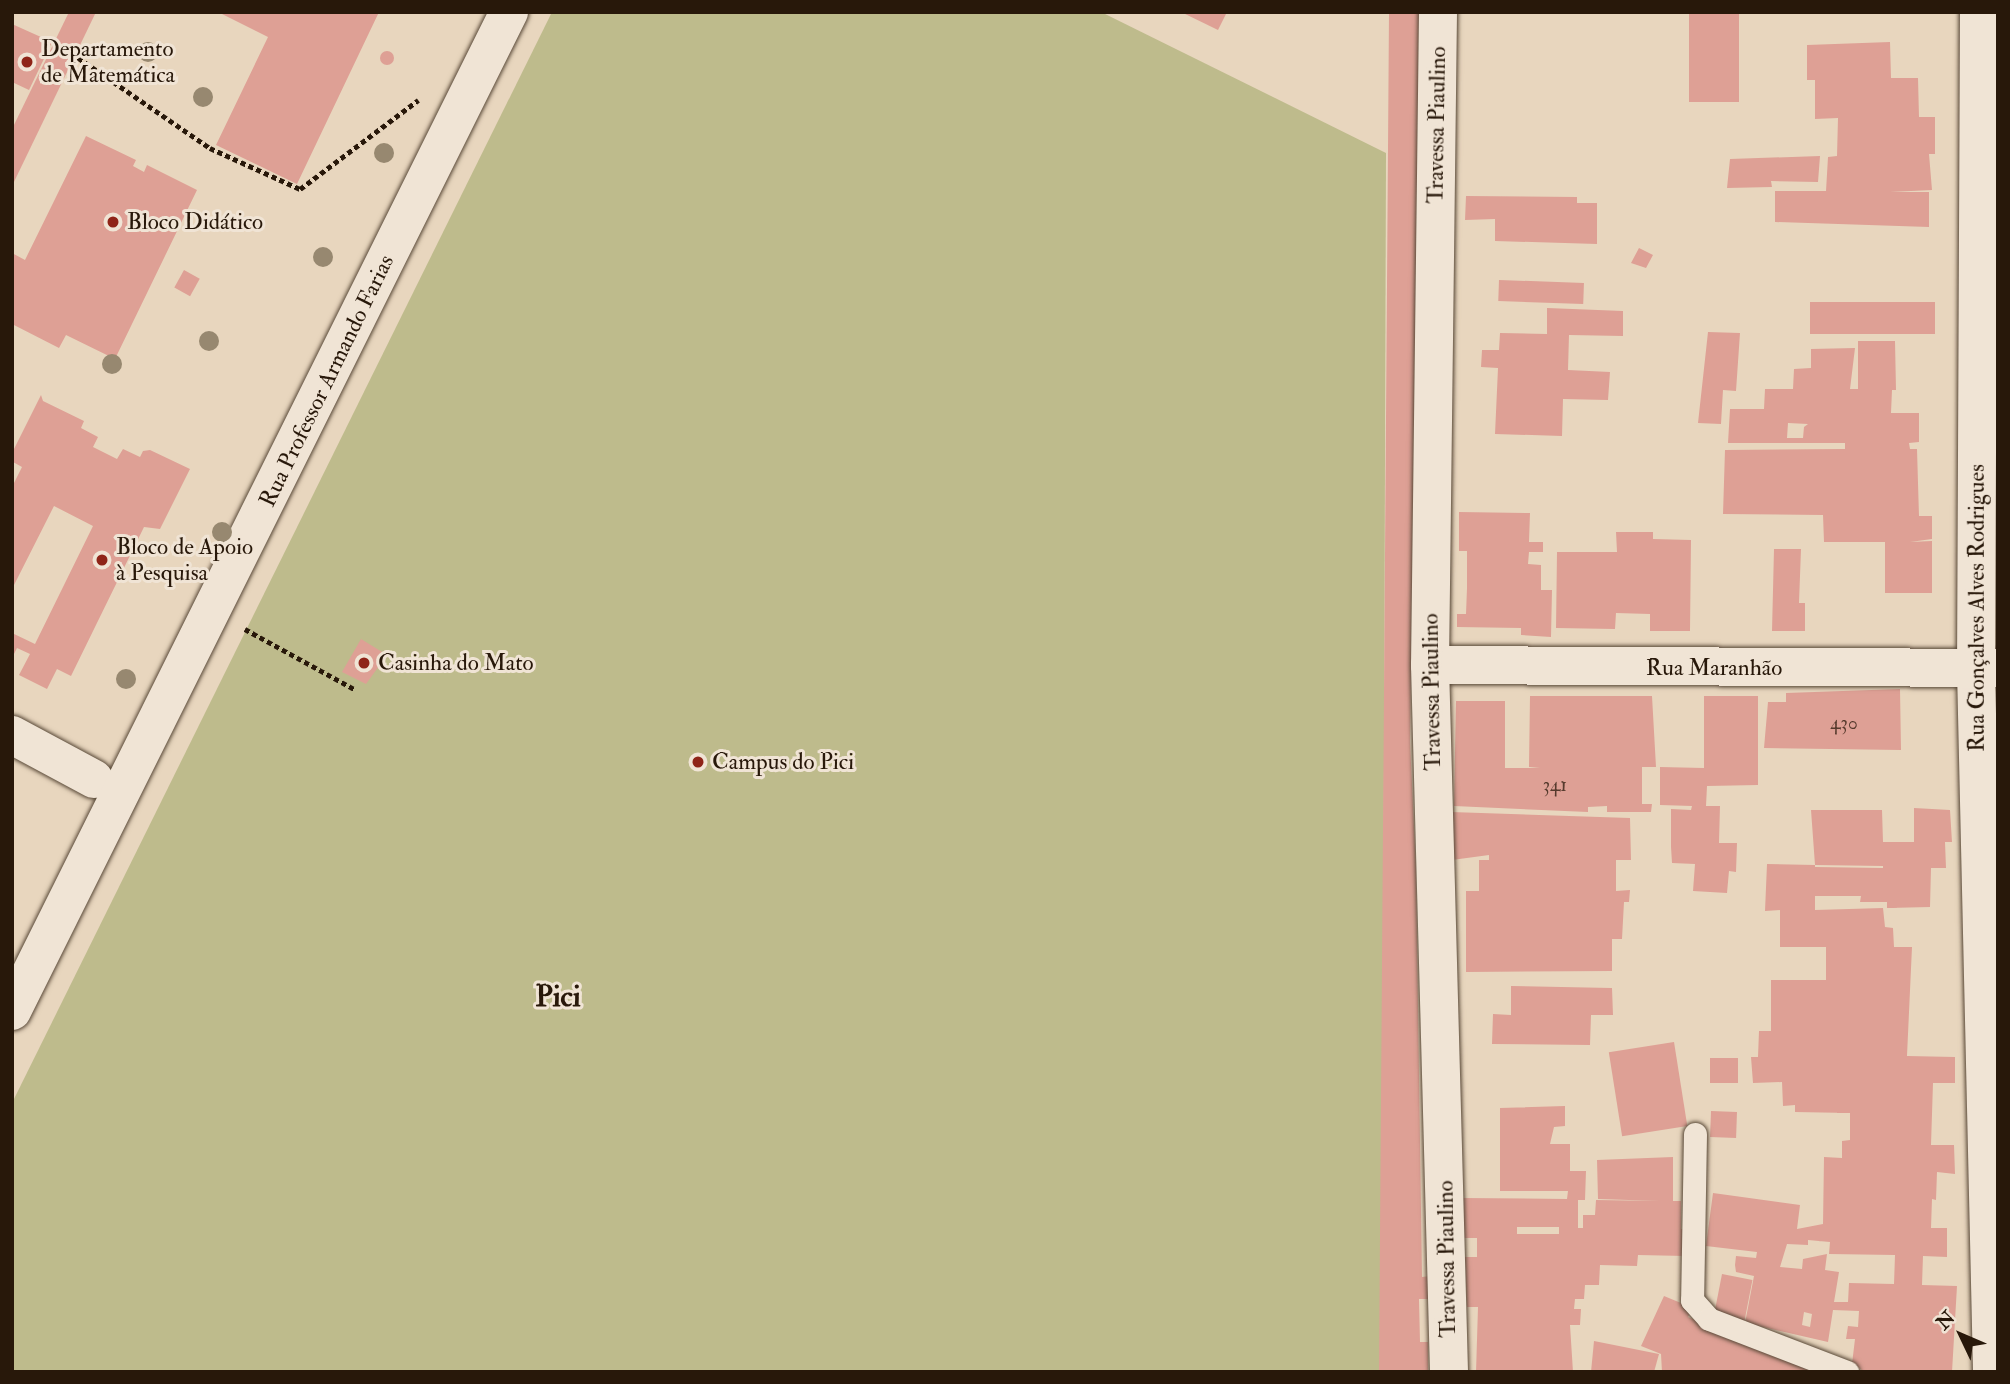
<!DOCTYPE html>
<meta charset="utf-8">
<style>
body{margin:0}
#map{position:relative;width:2010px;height:1384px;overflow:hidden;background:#e8d6be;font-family:"IM FELL Double Pica",serif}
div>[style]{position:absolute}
.green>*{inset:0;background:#bebb8c}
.building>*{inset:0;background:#dea095;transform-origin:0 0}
.round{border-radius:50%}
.path>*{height:4.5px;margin-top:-2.25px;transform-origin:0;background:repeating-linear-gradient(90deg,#28180a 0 5px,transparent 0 8.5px)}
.roads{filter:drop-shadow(0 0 2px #584837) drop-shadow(0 0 2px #584837)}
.lane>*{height:23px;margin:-11.5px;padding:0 11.5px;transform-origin:11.5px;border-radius:11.5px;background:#f0e4d5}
.street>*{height:38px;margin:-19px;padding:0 19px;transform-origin:19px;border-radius:19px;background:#f0e4d5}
.trees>*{width:20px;height:20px;margin:-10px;border-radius:50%;background:#978870}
.dots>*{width:19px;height:19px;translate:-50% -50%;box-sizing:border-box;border:4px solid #f0e4d5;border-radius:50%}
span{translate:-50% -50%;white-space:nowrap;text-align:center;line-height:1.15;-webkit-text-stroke:6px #f0e4d5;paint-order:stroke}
.number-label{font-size:19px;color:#563a2d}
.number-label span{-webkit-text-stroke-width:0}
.poi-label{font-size:23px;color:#28180a}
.left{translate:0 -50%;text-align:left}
.street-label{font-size:23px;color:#28180a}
.district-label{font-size:30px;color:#28180a;font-weight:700}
.frame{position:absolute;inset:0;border:14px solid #28180a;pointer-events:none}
.north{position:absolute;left:1926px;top:1300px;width:70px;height:70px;-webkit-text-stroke:5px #f0e4d5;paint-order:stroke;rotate:314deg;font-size:19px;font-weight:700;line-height:28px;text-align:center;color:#28180a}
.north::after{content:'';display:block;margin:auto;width:24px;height:32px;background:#28180a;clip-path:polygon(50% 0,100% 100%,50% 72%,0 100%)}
</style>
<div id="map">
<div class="green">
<div style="clip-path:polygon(552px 12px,1101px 12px,1386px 153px,1382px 1372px,12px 1372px,12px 1103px)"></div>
</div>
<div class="building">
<div style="clip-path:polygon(69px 12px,96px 12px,12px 186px,12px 129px)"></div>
<div style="clip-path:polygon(218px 12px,379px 12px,297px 184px,216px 145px,268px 37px)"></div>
<div style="clip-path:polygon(1181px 12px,1227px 12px,1218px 30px)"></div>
<div style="clip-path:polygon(1389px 12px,1419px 12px,1410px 742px,1416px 870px,1422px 1277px,1431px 1276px,1431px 1299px,1419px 1299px,1420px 1342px,1428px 1342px,1428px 1372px,1379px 1372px)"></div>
<div style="left:1689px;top:12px;width:50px;height:90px"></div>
<div style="clip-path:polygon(12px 24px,52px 42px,29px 90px,12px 82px)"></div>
<div style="clip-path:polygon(1890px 42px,1891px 78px,1918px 78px,1919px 117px,1935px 117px,1935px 154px,1929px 154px,1932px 190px,1890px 192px,1929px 192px,1929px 227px,1775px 222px,1775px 191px,1826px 191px,1828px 157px,1837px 156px,1838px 118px,1815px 119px,1815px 80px,1807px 80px,1807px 45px)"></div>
<div class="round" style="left:380px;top:51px;width:14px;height:14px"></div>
<div style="clip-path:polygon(86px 136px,136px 160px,133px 166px,144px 172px,147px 165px,197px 190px,115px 359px,66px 335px,59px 348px,12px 324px,12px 253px,25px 260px)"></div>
<div style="clip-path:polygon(1820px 156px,1818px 182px,1771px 181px,1772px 187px,1727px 188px,1730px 159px)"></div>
<div style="clip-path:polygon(1466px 196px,1577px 197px,1577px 203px,1597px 203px,1597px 244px,1495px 241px,1495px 219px,1465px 220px)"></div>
<div style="clip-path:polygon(1639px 248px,1653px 255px,1646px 268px,1631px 263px)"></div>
<div style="left:184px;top:270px;width:18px;height:20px;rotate:29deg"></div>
<div style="left:1499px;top:280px;width:85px;height:21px;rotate:2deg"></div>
<div style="left:1810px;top:302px;width:125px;height:32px"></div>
<div style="clip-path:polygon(1547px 308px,1623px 311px,1623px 336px,1569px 335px,1568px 370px,1610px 372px,1608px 400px,1563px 399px,1562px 436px,1495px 434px,1498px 368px,1481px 367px,1482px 350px,1499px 350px,1500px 333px,1547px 334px)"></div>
<div style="clip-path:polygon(1708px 332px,1740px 333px,1736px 391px,1723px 390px,1721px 424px,1698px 423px)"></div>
<div style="clip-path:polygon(evenodd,1858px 341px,1895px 341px,1896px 390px,1892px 390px,1891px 413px,1919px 413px,1919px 442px,1909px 443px,1910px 449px,1917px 449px,1919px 516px,1932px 516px,1932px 539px,1910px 542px,1932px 541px,1932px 593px,1885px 593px,1885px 542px,1824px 542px,1823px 515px,1723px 514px,1725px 450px,1845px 449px,1845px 443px,1728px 443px,1730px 409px,1764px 409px,1765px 389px,1793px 389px,1794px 369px,1811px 368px,1811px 349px,1855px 348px,1850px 389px,1858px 389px,1858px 341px,1788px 423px,1808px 424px,1804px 427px,1803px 438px,1787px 438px,1788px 423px)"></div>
<div style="clip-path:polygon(41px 395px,43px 401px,84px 421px,81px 428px,98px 437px,93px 447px,117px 459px,123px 449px,140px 457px,143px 451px,150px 450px,190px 469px,160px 529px,144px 527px,71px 676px,57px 669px,47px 689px,19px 675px,30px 654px,17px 648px,12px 658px,12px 633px,35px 644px,93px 526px,54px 506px,12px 589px,12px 487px,22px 467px,13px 462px,12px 453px)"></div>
<div style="clip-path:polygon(1459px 512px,1530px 513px,1529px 542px,1543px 542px,1543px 552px,1529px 552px,1528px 564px,1541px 565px,1541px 590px,1552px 590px,1551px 637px,1521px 635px,1521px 628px,1457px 627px,1457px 614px,1466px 614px,1467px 588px,1467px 551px,1459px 551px)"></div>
<div style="clip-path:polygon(1616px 532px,1653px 532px,1653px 539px,1691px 540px,1690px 631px,1650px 631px,1650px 614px,1616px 613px,1615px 629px,1556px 628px,1557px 552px,1617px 552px)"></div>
<div style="clip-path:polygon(1774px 549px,1801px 549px,1799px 603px,1805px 603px,1805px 631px,1772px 631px)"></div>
<div style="clip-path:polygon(361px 639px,387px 655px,366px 684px,342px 672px)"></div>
<div style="clip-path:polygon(1900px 689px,1901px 750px,1764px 748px,1768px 702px,1786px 702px,1786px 693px)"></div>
<div style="clip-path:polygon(1530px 696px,1652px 696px,1656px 767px,1642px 767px,1642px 804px,1652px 804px,1651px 812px,1607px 812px,1607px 806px,1588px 807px,1588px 812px,1454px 806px,1456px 701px,1505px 701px,1505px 768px,1540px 768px,1529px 767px)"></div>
<div style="clip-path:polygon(1704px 696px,1758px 696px,1758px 785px,1707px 786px,1706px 806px,1720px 806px,1719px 843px,1737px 843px,1736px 872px,1729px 871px,1727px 893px,1693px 891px,1695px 864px,1672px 863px,1671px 847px,1671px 809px,1691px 810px,1692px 806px,1660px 805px,1660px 767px,1704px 768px)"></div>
<div style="clip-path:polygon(evenodd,1914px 808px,1950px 810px,1952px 842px,1945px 842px,1946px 868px,1931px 868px,1930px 907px,1887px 908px,1887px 902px,1860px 902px,1861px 896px,1815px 896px,1815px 910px,1883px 908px,1885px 927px,1893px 928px,1894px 947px,1912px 947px,1907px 1056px,1955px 1057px,1955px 1083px,1933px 1083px,1931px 1145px,1954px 1145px,1955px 1174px,1937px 1172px,1936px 1200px,1932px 1199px,1931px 1228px,1947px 1228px,1947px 1257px,1923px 1256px,1922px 1285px,1957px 1286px,1952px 1372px,1865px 1372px,1852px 1364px,1855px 1339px,1846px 1339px,1848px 1326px,1858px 1327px,1859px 1311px,1833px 1310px,1828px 1342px,1745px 1323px,1754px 1276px,1736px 1272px,1735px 1265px,1736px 1256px,1756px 1258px,1757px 1252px,1706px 1246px,1713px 1193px,1800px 1205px,1797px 1229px,1823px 1224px,1824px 1157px,1842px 1158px,1842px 1141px,1850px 1140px,1850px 1113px,1795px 1112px,1795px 1105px,1783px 1106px,1782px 1082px,1753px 1083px,1751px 1057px,1758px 1057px,1759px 1031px,1771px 1031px,1771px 980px,1826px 980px,1826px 947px,1780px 947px,1780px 910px,1765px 911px,1767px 864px,1815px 865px,1811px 810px,1882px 810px,1883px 842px,1914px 842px,1914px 808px,1815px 865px,1883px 866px,1883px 868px,1815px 867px,1815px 865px,1914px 808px,1808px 1240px,1830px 1242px,1829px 1254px,1895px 1255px,1894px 1284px,1849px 1283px,1848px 1302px,1834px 1302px,1839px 1272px,1825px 1270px,1827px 1254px,1803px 1259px,1802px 1269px,1780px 1267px,1787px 1244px,1808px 1245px,1808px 1240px,1914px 808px,1804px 1312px,1812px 1314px,1810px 1327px,1802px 1325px,1804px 1312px)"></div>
<div style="clip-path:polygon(1451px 812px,1630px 818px,1631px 860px,1616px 860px,1616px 891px,1630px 890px,1629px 902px,1624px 902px,1622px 939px,1612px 939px,1612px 971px,1466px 972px,1466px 891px,1479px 891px,1479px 860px,1489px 860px,1489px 855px,1452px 860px)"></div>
<div style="clip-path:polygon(1511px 986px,1612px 988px,1613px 1015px,1591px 1015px,1590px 1045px,1492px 1044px,1493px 1014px,1511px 1015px)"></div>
<div style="left:1674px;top:1042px;width:85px;height:66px;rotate:81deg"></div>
<div style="left:1710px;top:1058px;width:28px;height:25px"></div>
<div style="clip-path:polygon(evenodd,1565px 1106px,1565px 1126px,1554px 1127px,1550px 1144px,1570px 1144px,1570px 1171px,1586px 1171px,1585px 1200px,1578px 1200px,1578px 1228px,1583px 1228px,1583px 1215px,1595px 1215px,1596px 1200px,1660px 1201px,1598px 1199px,1597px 1160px,1673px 1157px,1673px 1201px,1681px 1201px,1681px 1229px,1687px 1229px,1685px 1256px,1638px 1255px,1637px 1266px,1600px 1265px,1599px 1285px,1585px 1285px,1584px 1299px,1575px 1299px,1574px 1309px,1581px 1309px,1580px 1325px,1570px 1325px,1573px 1372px,1476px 1372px,1478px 1307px,1467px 1307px,1465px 1257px,1477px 1257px,1477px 1238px,1464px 1238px,1462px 1198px,1567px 1199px,1568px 1191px,1500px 1191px,1500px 1108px,1565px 1106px,1517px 1227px,1559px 1227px,1559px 1234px,1517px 1234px,1517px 1227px)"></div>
<div style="left:1711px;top:1111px;width:26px;height:26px;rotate:2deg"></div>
<div style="left:1722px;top:1274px;width:31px;height:42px;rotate:11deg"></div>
<div style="clip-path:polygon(1664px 1296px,1693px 1308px,1688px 1317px,1816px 1372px,1662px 1372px,1661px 1354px,1641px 1346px)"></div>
<div style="clip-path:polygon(1594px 1341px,1659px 1354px,1654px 1372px,1591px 1372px)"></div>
</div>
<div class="path">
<div style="left:64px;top:48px;width:177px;rotate:34.4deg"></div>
<div style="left:210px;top:148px;width:99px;rotate:24.5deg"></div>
<div style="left:300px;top:189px;width:148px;rotate:-37deg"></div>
<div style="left:245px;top:629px;width:127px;rotate:28.8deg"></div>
</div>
<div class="roads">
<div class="lane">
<div style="left:1695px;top:1134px;width:166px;rotate:91deg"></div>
<div style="left:1692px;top:1300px;width:25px;rotate:48deg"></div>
<div style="left:1709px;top:1319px;width:148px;rotate:21deg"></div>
</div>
<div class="street">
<div style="left:1438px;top:12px;width:653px;rotate:90.7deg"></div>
<div style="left:1430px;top:665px;width:707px;rotate:88.46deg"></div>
<div style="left:1979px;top:12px;width:658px;rotate:90.26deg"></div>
<div style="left:1976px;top:670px;width:702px;rotate:88.69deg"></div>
<div style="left:1430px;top:665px;width:568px;rotate:0.3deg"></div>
<div style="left:12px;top:735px;width:93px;rotate:28.2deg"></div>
<div style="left:12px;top:1011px;width:1116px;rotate:-63.55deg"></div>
</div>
</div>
<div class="trees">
<div style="left:148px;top:52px"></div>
<div style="left:203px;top:97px"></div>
<div style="left:384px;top:153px"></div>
<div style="left:323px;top:257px"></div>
<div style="left:209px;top:341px"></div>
<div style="left:112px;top:364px"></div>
<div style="left:222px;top:532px"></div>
<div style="left:126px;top:679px"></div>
</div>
<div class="dots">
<div style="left:27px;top:62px;background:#8f2418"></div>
<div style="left:113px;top:222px;background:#8f2418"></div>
<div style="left:102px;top:560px;background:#8f2418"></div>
<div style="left:364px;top:663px;background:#8f2418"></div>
<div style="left:698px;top:762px;background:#8f2418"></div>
</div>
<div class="number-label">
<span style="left:1844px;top:724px">430</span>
<span style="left:1555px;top:786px">341</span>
</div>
<div class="poi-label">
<span class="left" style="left:41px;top:62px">Departamento<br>de Matemática</span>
<span class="left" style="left:127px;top:222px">Bloco Didático</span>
<span class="left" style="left:116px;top:560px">Bloco de Apoio<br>à Pesquisa</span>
<span class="left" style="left:378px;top:663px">Casinha do Mato</span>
<span class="left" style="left:712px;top:762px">Campus do Pici</span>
</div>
<div class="street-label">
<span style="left:1437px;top:125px;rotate:-89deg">Travessa Piaulino</span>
<span style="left:327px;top:381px;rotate:-64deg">Rua Professor Armando Farias</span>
<span style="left:1977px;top:608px;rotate:-90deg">Rua Gonçalves Alves Rodrigues</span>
<span style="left:1714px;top:668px">Rua Maranhão</span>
<span style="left:1432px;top:692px;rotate:-91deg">Travessa Piaulino</span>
<span style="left:1447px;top:1259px;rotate:-91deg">Travessa Piaulino</span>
</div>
<div class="district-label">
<span style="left:558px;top:997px">Pici</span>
</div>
<div class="frame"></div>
<div class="north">N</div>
</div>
